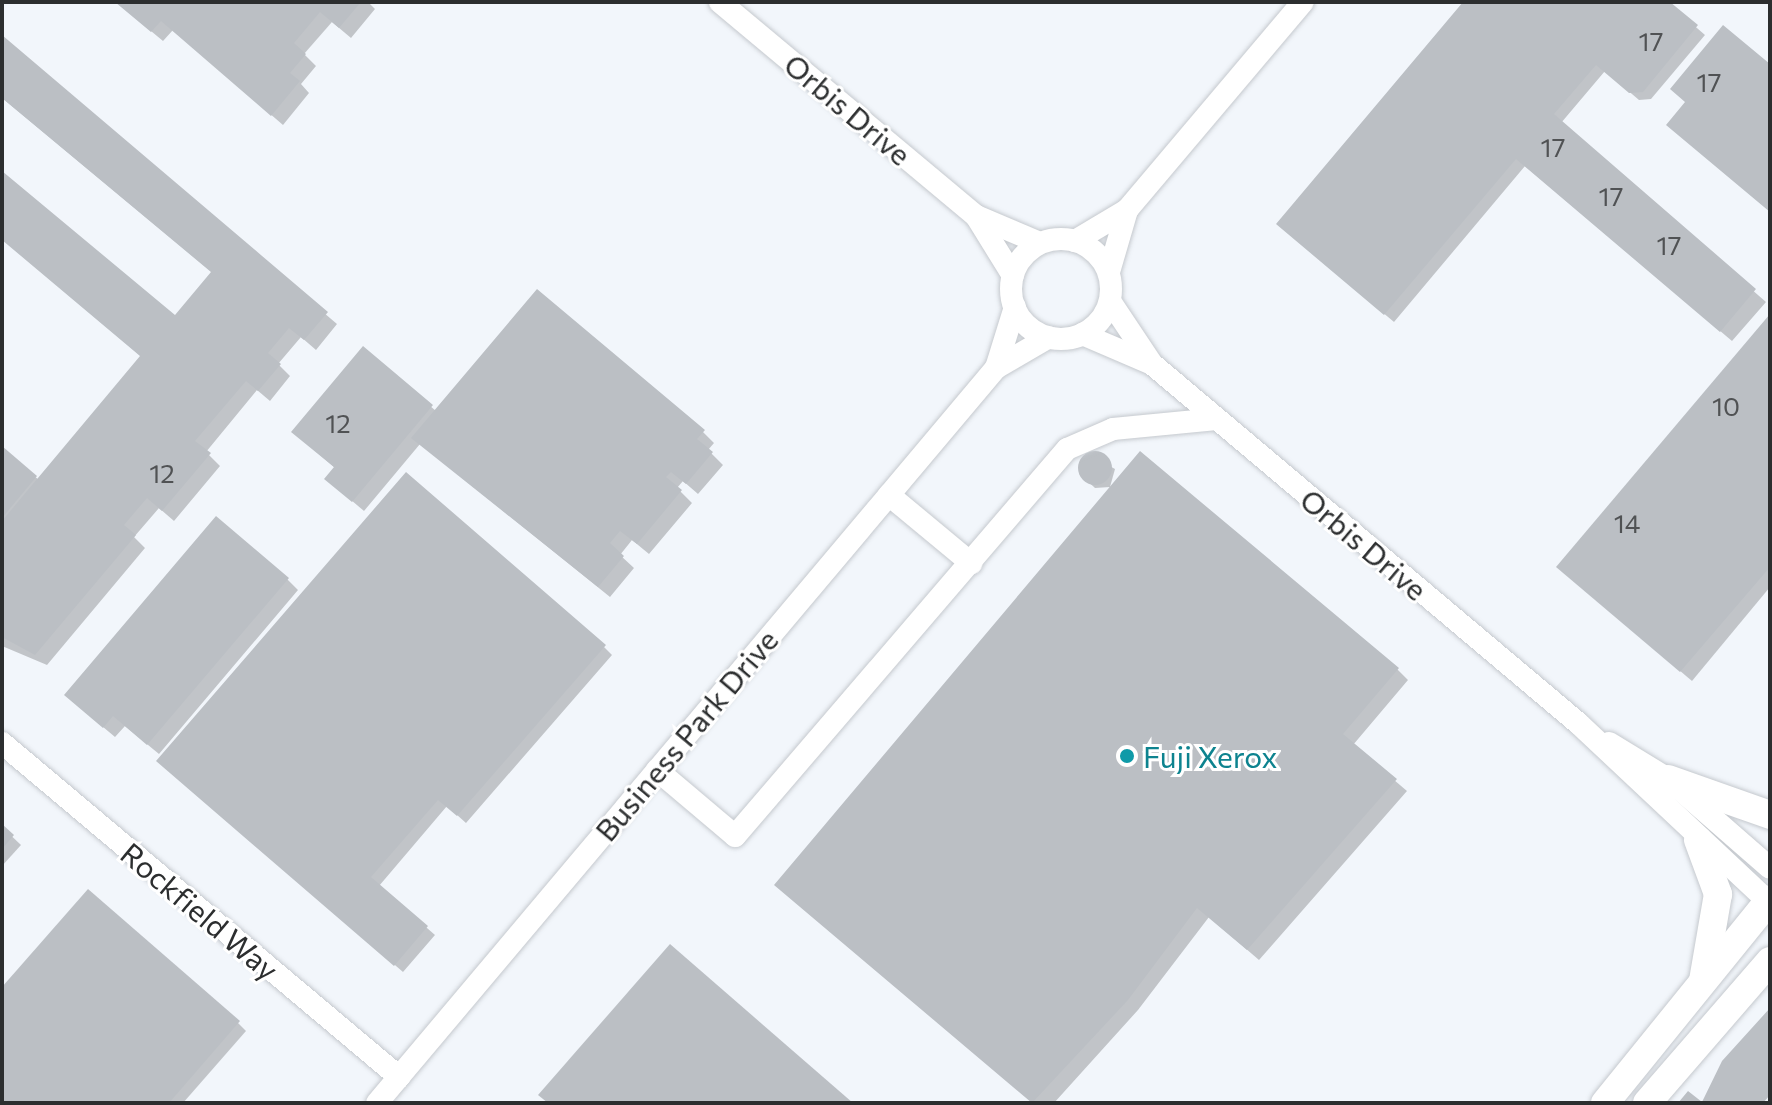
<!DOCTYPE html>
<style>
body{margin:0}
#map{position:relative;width:1772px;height:1105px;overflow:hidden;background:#f2f6fb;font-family:Commissioner,sans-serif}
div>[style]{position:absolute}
.shadow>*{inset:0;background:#0003}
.building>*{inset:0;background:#bbbfc4}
.round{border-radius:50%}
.roads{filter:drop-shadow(0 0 2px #c5c9ce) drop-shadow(0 0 2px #c5c9ce)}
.minor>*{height:22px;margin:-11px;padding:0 11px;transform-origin:11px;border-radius:11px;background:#fff}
.minor>.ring{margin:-11px;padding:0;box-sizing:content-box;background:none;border:22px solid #fff;border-radius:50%}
.major>*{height:28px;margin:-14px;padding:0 14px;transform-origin:14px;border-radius:14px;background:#fff}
.dots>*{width:22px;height:22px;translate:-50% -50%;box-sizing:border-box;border:4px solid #fff;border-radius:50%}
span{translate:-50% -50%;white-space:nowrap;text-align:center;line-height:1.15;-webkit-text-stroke:6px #fff;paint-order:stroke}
.number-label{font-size:26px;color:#505254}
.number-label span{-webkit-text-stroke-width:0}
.street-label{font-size:30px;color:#2c2e2f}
.culture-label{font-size:30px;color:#0d838f}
.left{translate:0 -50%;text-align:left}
.frame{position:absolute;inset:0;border:4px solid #2c2e2f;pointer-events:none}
</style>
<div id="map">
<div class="shadow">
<div style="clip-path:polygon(116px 2px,368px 2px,375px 9px,351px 38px,332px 22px,304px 54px,316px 66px,301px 84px,309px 93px,283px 125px,173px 30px,163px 41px)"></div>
<div style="clip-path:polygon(1466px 2px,1667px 2px,1705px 35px,1651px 99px,1639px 100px,1605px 71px,1561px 123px,1766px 302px,1732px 341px,1525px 166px,1394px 322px,1287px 232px)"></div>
<div style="clip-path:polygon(2px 38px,337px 324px,316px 350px,301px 337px,278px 364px,290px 376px,270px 401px,257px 390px,206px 452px,220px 466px,174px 521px,159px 508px,134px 537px,145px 548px,47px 665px,2px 646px,2px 449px,39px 480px,142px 357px,2px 239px,2px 173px,175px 318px,213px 273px,2px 98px)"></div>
<div style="clip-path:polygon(1770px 317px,1770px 587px,1692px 681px,1569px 577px)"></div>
<div style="clip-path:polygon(363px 349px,436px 411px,703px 432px,714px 443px,708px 450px,723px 465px,698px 494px,683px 481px,677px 488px,692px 503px,649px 554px,632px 540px,620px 555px,634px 568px,610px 597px,420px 444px,364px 511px,338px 489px,335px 468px,305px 442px)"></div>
<div style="clip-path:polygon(1090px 455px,1115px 469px,1110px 487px,1095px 488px,1082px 476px)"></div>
<div style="clip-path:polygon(287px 579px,298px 590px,159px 754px,125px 726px,115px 737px,78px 706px)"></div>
<div style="clip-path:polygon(604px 647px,612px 655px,466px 823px,447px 806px,379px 886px,435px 935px,403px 972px,167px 769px)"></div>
<div style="clip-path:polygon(1397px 669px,1408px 680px,1353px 745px,1407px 791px,1259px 960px,1209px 917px,1138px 1010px,1054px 1103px,1033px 1103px,788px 896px)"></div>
<div style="clip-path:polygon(2px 827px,21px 845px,2px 866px)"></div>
<div style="clip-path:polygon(2px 990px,238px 1023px,246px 1031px,183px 1103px,2px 1103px)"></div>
</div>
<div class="building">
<div style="clip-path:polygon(115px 2px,361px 2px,339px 28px,320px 12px,294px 43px,306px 54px,290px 73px,300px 81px,271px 116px,161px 21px,151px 32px)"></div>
<div style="clip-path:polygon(1463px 2px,1670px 2px,1698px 25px,1643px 92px,1629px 93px,1596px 65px,1554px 114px,1756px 289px,1720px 332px,1516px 159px,1384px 315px,1276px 224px)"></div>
<div style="clip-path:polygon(1723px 25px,1770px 64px,1770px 212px,1666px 125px,1685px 102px,1670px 89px)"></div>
<div style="clip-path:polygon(2px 35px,328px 312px,304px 340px,289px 328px,268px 353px,281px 364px,258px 391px,246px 381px,195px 441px,211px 453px,162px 511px,147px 498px,124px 525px,136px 535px,35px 655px,2px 637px,2px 521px,140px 356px,2px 240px,2px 171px,175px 315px,211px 272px,2px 98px)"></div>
<div style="clip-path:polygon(537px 289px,705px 430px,697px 439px,713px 452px,686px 484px,671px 472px,666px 477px,682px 490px,637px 544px,620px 531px,610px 543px,624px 556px,598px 587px,411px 438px)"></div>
<div style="clip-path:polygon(1770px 314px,1770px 567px,1680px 672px,1556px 567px)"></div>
<div style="clip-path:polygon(363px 346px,433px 405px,352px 502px,324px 479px,334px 467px,291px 432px)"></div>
<div style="clip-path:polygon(2px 446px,37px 476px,2px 518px)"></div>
<div class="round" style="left:1078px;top:451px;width:34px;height:34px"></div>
<div style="clip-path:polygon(1140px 451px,1399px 668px,1343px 734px,1397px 779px,1247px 950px,1197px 908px,1128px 1000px,1032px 1103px,774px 885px)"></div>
<div style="clip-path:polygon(406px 472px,606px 645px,457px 816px,438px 800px,371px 877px,428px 926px,394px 966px,156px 761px)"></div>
<div style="clip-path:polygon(216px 516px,289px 578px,147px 745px,113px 716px,103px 728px,64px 695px)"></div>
<div style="clip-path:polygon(2px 824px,14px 835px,2px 849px)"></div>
<div style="clip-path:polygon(88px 889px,240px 1021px,169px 1103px,2px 1103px,2px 987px)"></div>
<div style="clip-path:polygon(670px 944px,853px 1103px,548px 1103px,538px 1095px)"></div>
<div style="clip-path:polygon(1770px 1008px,1770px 1095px,1763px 1103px,1678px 1103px,1688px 1091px,1702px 1102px,1722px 1061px)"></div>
</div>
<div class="roads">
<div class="minor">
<div style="left:720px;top:2px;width:334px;rotate:39.9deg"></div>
<div style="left:976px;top:216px;width:69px;rotate:22.9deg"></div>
<div style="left:976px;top:216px;width:70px;rotate:58.3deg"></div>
<div class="ring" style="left:1011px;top:239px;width:78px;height:78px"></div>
<div style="left:1075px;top:241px;width:61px;rotate:-30.8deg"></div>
<div style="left:1127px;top:210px;width:272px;rotate:-49.8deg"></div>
<div style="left:1109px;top:272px;width:65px;rotate:-73.8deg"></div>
<div style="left:1110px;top:301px;width:76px;rotate:56.3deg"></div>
<div style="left:1082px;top:334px;width:76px;rotate:23.2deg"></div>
<div style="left:1152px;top:364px;width:557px;rotate:40.12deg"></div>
<div style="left:1578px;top:723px;width:263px;rotate:43.2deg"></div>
<div style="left:996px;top:368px;width:64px;rotate:-72.7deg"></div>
<div style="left:889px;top:495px;width:107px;rotate:39.7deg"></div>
<div style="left:2px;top:743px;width:519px;rotate:40.07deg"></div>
<div style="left:1609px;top:743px;width:69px;rotate:31.4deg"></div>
<div style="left:1668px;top:779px;width:135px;rotate:41.1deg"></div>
<div style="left:657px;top:770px;width:102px;rotate:40.2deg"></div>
<div style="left:735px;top:836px;width:510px;rotate:-49.37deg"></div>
<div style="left:1067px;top:449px;width:50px;rotate:-23.5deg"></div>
<div style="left:1113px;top:429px;width:104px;rotate:-5.5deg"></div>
<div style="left:377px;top:1103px;width:961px;rotate:-49.9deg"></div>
<div style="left:996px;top:368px;width:61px;rotate:-30.3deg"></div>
</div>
<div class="major">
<div style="left:1668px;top:779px;width:108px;rotate:19.4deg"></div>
<div style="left:1698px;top:840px;width:58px;rotate:69.7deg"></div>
<div style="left:1718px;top:894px;width:88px;rotate:99.8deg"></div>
<div style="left:1605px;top:1103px;width:262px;rotate:-51deg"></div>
<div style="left:1647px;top:1103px;width:188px;rotate:-49.1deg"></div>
</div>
</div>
<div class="dots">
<div style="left:1127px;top:756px;background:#0f9aa8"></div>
</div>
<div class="number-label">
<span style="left:1651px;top:41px">17</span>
<span style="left:1709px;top:82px">17</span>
<span style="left:1553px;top:147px">17</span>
<span style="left:1611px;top:196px">17</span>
<span style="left:1669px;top:245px">17</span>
<span style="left:1726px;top:406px">10</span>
<span style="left:338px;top:423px">12</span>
<span style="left:162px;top:473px">12</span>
<span style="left:1627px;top:523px">14</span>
</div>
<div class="street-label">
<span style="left:848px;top:109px;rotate:40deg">Orbis Drive</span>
<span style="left:1364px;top:544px;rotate:40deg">Orbis Drive</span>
<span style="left:686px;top:735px;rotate:-50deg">Business Park Drive</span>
<span style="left:200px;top:911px;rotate:40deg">Rockfield Way</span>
</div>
<div class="culture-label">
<span class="left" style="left:1143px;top:756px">Fuji Xerox</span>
</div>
<div class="frame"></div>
</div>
